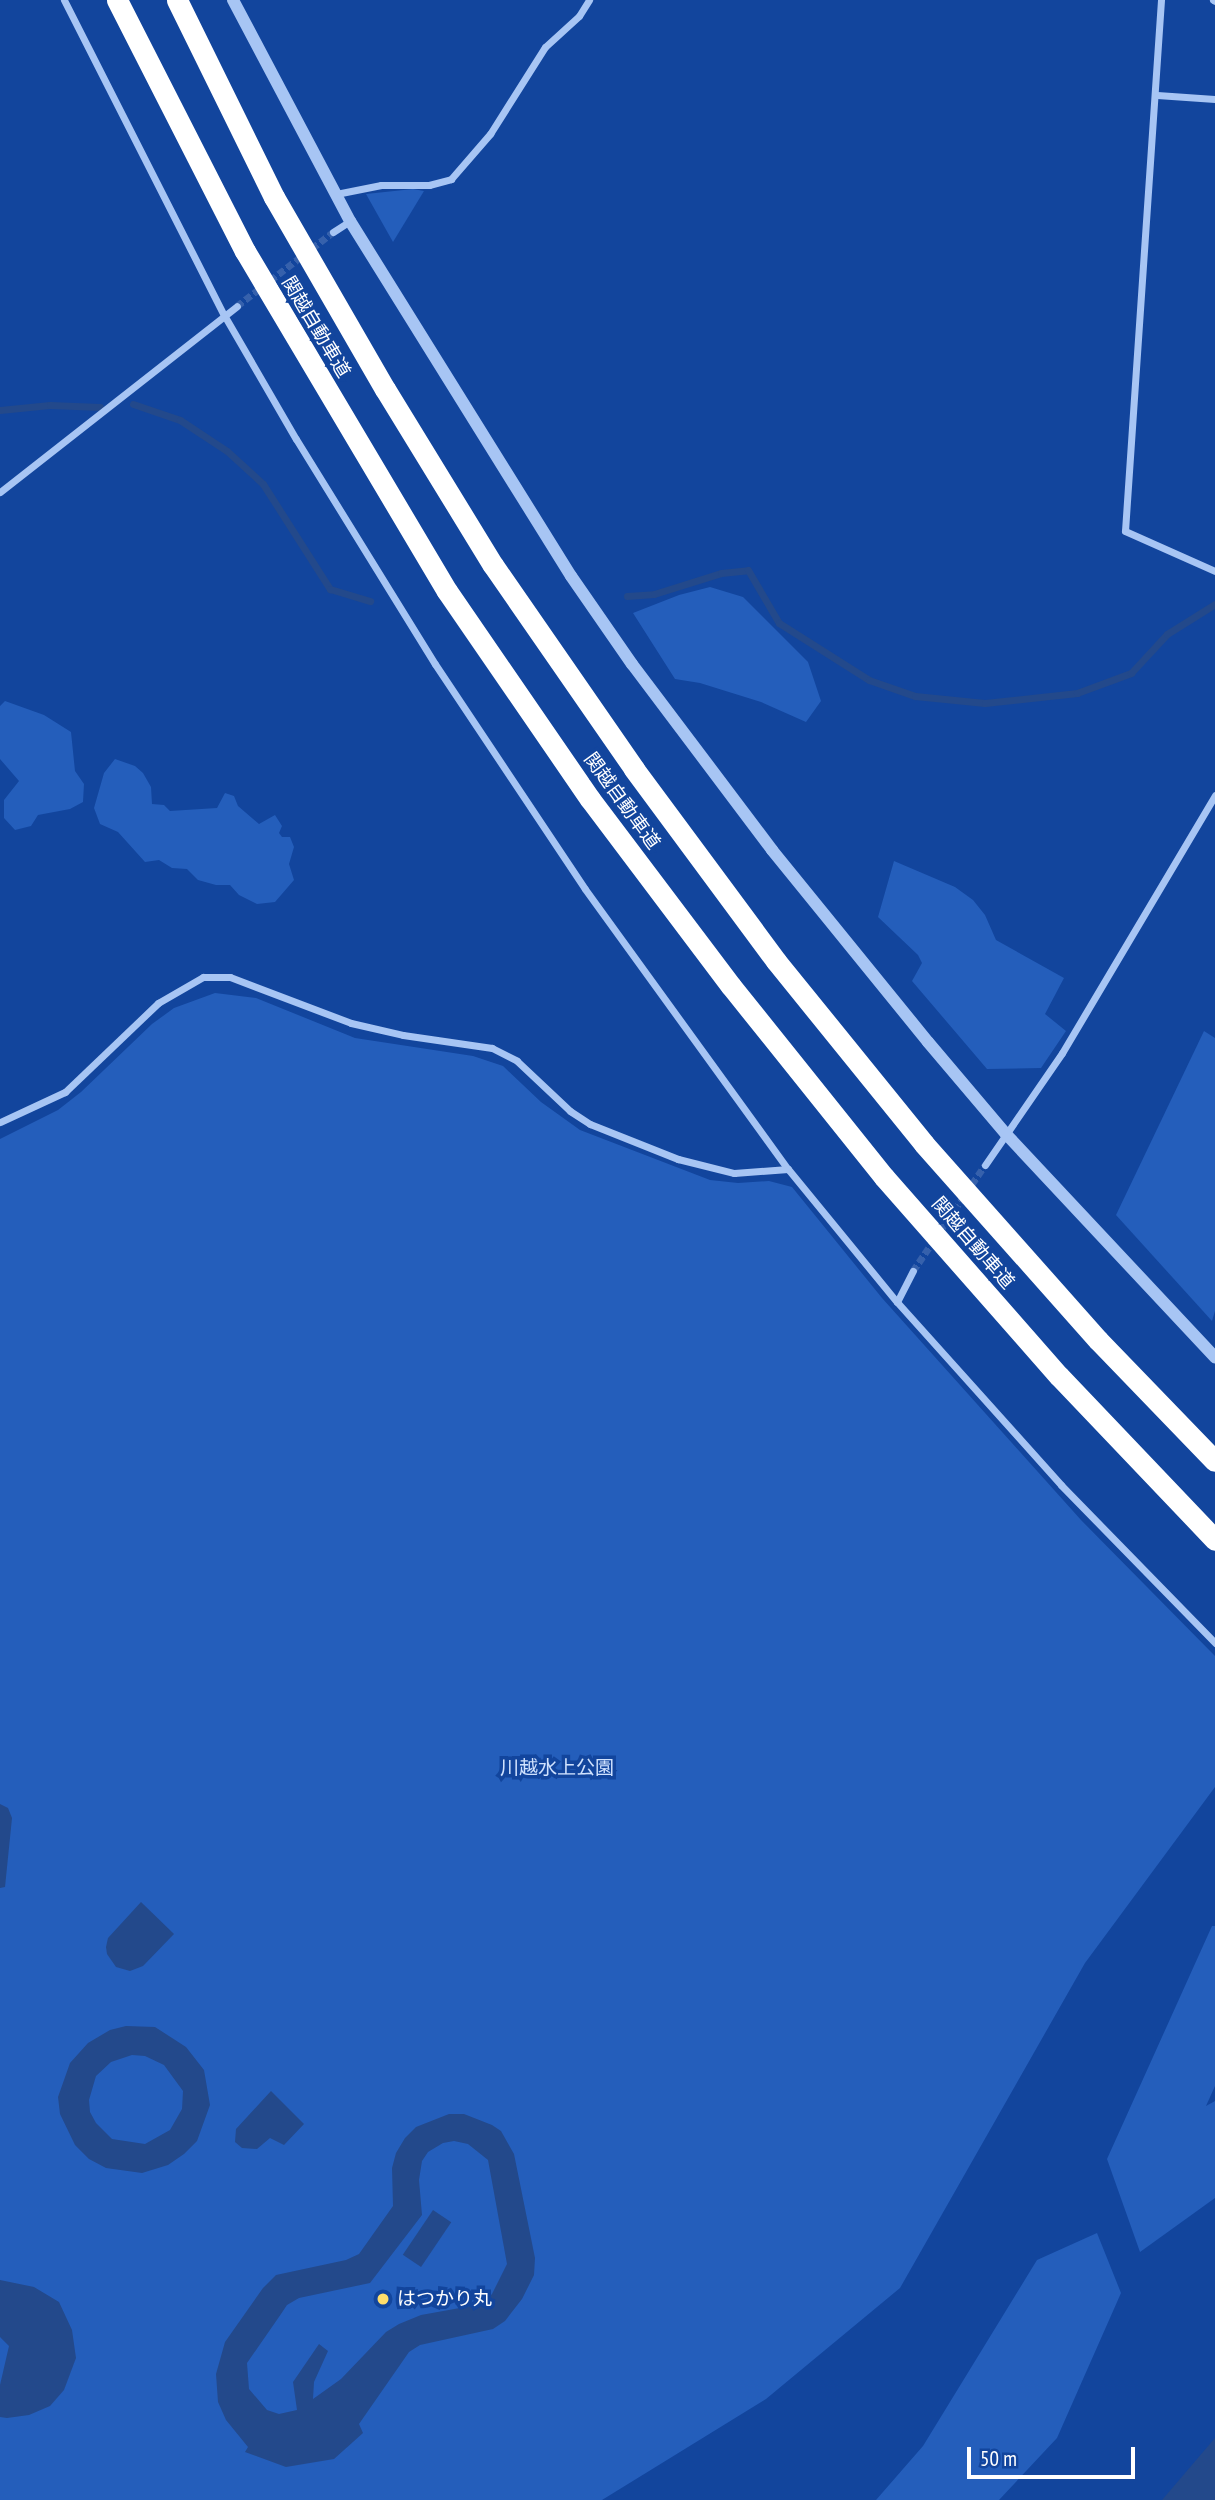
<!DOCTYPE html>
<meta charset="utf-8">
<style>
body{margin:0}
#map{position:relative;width:1215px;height:2500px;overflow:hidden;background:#12459d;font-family:"PT Sans Narrow","Noto Sans JP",sans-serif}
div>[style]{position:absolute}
.green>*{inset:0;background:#245ebb}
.water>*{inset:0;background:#23498b;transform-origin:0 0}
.stream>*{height:7px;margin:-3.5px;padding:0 3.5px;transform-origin:3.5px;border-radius:3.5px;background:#23498b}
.minor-tunnel>*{height:7px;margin-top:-3.5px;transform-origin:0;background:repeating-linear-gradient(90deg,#3661ac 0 7px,transparent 0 10.5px)}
.minor>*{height:7px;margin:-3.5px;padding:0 3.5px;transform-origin:3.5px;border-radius:3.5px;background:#a7c5f4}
.tertiary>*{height:12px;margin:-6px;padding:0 6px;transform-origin:6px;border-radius:6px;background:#a7c5f4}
.motorway>*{height:21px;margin:-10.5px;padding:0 10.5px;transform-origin:10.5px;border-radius:10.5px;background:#fff}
.dots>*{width:19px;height:19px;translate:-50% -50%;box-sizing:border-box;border:4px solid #12459d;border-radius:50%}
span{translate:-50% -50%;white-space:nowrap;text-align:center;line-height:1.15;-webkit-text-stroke:7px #12459d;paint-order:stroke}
.street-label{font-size:19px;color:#fff}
.park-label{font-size:19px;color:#d0e2fe}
.poi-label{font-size:19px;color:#fff}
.left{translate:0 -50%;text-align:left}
.scale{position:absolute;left:967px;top:2447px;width:168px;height:32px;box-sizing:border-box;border:4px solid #fff;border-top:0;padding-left:9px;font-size:21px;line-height:24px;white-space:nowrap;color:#fff;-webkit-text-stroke:5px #12459d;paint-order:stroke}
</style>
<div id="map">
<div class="green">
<div style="clip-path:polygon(413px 189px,424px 191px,393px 242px,366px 194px)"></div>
<div style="clip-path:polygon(710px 587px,743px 597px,808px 662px,821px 701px,806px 722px,761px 702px,700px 683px,675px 679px,633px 613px,679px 595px)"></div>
<div style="clip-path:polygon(5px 701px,44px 715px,71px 732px,75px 771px,84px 784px,83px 802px,70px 809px,38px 815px,31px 826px,15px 830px,4px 818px,4px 800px,19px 781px,0 759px,0 706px)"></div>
<div style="clip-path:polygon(115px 759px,135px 766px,143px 773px,151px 787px,152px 804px,164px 805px,170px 811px,217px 808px,225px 793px,234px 796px,238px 806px,259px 824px,275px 815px,282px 826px,279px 833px,282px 837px,290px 837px,294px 847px,289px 864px,294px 880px,275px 902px,257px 904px,239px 895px,230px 885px,216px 885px,198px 880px,187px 869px,172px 868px,159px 860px,145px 862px,118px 832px,100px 824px,94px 808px,104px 773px)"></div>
<div style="clip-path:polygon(894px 861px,955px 887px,973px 900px,985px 915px,996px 940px,1064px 978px,1045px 1014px,1066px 1031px,1041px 1068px,987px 1069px,912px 981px,922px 963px,918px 955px,878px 917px)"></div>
<div style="clip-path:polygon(215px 993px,256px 998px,355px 1038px,473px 1056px,503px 1066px,541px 1102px,580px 1130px,710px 1180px,738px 1183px,769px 1181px,792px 1187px,882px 1298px,1081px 1520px,1215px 1656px,1215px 1787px,1085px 1963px,900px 2288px,766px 2399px,602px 2500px,0 2500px,0 1139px,58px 1110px,81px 1092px,152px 1024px,174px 1008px)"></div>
<div style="clip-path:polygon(1204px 1031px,1215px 1038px,1215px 1311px,1212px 1321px,1116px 1215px)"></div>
<div style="clip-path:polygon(1212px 1926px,1215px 1926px,1215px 2086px,1206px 2106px,1215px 2101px,1215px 2198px,1140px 2252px,1107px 2159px)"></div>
<div style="clip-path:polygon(1097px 2233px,1121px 2293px,1057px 2438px,999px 2500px,876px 2500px,923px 2446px,1037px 2260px)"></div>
</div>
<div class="water">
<div style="clip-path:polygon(0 1804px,8px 1808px,12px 1818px,5px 1887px,0 1888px)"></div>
<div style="clip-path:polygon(141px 1902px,174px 1934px,143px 1966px,130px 1971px,116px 1967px,107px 1954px,106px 1947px,108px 1938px)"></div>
<div style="clip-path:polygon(evenodd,126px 2026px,155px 2027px,186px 2047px,204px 2070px,210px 2105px,197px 2141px,184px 2154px,168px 2165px,142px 2173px,106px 2168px,89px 2159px,75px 2145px,60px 2114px,58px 2097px,70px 2063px,88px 2043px,110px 2030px,126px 2026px,132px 2055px,145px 2056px,164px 2065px,183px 2091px,182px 2109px,170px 2130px,145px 2144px,112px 2139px,96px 2123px,90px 2112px,89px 2100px,96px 2076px,111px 2062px,132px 2055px)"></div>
<div style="clip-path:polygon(271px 2091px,304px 2124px,284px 2145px,270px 2138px,257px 2149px,242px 2148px,235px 2142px,236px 2129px)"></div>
<div style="clip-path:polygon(evenodd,449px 2114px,464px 2114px,492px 2125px,501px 2131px,514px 2154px,535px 2258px,534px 2275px,522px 2299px,505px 2321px,493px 2329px,420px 2345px,409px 2352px,359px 2424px,363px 2433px,334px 2459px,286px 2467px,245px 2452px,248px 2447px,226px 2420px,218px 2402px,216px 2374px,225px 2342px,263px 2288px,276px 2275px,346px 2260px,359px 2254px,393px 2206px,392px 2168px,396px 2153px,405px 2138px,416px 2127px,449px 2114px,454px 2141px,468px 2144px,488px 2160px,507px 2264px,492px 2294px,482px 2304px,421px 2315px,399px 2324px,386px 2332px,341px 2379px,313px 2399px,314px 2382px,328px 2351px,319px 2344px,293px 2382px,297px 2410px,279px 2414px,267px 2410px,249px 2389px,247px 2363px,281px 2314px,287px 2305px,299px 2298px,370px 2283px,422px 2215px,419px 2180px,422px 2161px,428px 2152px,443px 2143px,454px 2141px)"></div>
<div style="left:433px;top:2210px;width:22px;height:54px;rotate:34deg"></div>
<div style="clip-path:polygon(0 2280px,34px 2287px,59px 2302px,72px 2330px,76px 2358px,64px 2390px,50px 2406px,29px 2415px,7px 2418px,0 2417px,0 2385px,9px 2346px,0 2337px)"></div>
<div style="clip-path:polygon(1215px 2438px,1215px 2500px,1162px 2500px)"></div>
</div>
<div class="stream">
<div style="left:133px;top:404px;width:50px;rotate:18.8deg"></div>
<div style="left:180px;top:420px;width:56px;rotate:33.4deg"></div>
<div style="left:227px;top:451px;width:49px;rotate:42.5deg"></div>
<div style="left:263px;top:484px;width:125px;rotate:57.5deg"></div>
<div style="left:330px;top:589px;width:42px;rotate:16.7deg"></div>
<div style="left:0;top:410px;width:50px;rotate:-5.7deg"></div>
<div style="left:50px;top:405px;width:50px;rotate:2.3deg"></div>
<div style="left:627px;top:596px;width:27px;rotate:-4deg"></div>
<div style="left:654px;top:594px;width:70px;rotate:-17.4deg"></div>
<div style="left:721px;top:573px;width:27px;rotate:-6deg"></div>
<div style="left:748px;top:570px;width:61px;rotate:59.7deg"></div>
<div style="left:779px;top:623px;width:107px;rotate:32.3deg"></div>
<div style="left:869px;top:680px;width:49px;rotate:19.2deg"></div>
<div style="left:915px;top:696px;width:70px;rotate:5.7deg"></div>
<div style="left:985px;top:703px;width:93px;rotate:-6.2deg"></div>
<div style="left:1077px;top:693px;width:58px;rotate:-20.3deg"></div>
<div style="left:1131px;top:673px;width:53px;rotate:-47.3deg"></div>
<div style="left:1167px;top:634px;width:57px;rotate:-32deg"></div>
</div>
<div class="minor-tunnel">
<div style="left:237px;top:306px;width:121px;rotate:-37.6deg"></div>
<div style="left:913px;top:1271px;width:128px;rotate:-55.8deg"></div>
</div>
<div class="minor">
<div style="left:64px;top:0;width:353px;rotate:63.1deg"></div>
<div style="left:224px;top:315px;width:143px;rotate:59.9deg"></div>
<div style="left:296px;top:439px;width:264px;rotate:58.3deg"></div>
<div style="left:435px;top:664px;width:270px;rotate:56.3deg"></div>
<div style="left:585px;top:889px;width:346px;rotate:54.1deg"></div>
<div style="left:788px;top:1169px;width:172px;rotate:50.7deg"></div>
<div style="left:897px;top:1302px;width:246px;rotate:48.1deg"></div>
<div style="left:1061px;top:1485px;width:221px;rotate:45.7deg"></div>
<div style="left:1161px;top:0;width:532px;rotate:93.88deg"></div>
<div style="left:1125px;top:531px;width:98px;rotate:24deg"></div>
<div style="left:1213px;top:0;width:2px;rotate:27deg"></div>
<div style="left:1157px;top:95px;width:58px;rotate:3.9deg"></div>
<div style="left:336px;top:194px;width:46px;rotate:-11.3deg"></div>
<div style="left:381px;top:185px;width:48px"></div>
<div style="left:429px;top:185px;width:23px;rotate:-15deg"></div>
<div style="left:451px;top:179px;width:60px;rotate:-49.1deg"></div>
<div style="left:490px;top:134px;width:103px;rotate:-57.7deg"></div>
<div style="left:545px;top:47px;width:46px;rotate:-42.4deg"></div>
<div style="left:579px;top:16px;width:19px;rotate:-58deg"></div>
<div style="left:333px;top:232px;width:20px;rotate:-33deg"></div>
<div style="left:0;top:492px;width:301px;rotate:-38.1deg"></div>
<div style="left:0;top:1122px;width:72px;rotate:-24.8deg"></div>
<div style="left:65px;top:1092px;width:129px;rotate:-43.7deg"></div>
<div style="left:158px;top:1003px;width:52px;rotate:-30deg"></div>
<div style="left:203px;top:977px;width:27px"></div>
<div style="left:230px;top:977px;width:129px;rotate:20.8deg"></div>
<div style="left:351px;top:1023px;width:53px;rotate:13deg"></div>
<div style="left:403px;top:1035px;width:90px;rotate:8.3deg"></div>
<div style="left:492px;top:1048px;width:28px;rotate:27deg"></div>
<div style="left:517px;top:1061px;width:73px;rotate:43.3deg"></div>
<div style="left:570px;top:1111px;width:24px;rotate:33deg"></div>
<div style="left:590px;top:1124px;width:95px;rotate:21.7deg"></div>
<div style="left:678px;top:1159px;width:58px;rotate:14deg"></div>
<div style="left:734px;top:1173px;width:54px;rotate:-4.2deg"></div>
<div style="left:985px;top:1165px;width:136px;rotate:-55.5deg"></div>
<div style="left:1062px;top:1053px;width:300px;rotate:-59.3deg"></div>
<div style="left:897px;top:1302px;width:35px;rotate:-63deg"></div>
</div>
<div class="tertiary">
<div style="left:233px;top:0;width:250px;rotate:62.1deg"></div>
<div style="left:350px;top:221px;width:418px;rotate:58.1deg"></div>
<div style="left:571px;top:576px;width:107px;rotate:55.3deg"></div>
<div style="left:632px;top:664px;width:233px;rotate:53deg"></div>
<div style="left:772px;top:850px;width:247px;rotate:50.9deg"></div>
<div style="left:928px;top:1042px;width:121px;rotate:49.7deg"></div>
<div style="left:1006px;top:1134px;width:306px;rotate:46.9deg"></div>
</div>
<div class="motorway">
<div style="left:117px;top:0;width:282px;rotate:63deg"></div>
<div style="left:245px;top:251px;width:395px;rotate:59.3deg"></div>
<div style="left:447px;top:591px;width:252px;rotate:55.5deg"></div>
<div style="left:590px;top:799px;width:234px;rotate:53deg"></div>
<div style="left:731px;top:986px;width:245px;rotate:51.3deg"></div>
<div style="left:884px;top:1177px;width:265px;rotate:48.7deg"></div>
<div style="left:1059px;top:1376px;width:226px;rotate:46.4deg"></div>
<div style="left:177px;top:0;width:220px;rotate:63.8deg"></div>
<div style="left:274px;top:197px;width:222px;rotate:60deg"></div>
<div style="left:385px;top:389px;width:206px;rotate:58.5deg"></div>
<div style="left:493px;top:565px;width:248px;rotate:55.3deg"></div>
<div style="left:634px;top:769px;width:239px;rotate:53.5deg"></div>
<div style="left:776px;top:961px;width:235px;rotate:51deg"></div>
<div style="left:924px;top:1144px;width:262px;rotate:48.4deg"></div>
<div style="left:1098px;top:1340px;width:168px;rotate:46deg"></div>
</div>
<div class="dots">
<div style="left:383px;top:2299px;background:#ffde6b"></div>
</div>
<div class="street-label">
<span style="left:316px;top:327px;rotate:59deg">関越自動車道</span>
<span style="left:622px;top:801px;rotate:54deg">関越自動車道</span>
<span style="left:973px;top:1243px;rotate:49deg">関越自動車道</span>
</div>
<div class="park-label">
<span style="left:557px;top:1768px">川越水上公園</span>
</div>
<div class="poi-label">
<span class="left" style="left:397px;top:2299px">はつかり丸</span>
</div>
<div class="scale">50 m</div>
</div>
